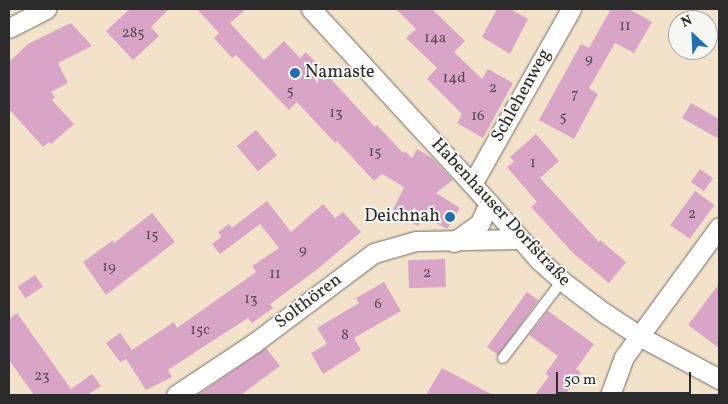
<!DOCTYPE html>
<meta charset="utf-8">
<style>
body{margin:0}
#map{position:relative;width:728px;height:404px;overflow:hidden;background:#f2e2c9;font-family:Vollkorn,serif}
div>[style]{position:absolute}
.building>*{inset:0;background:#d9a5c6;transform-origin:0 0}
.roads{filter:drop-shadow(0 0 1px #716b62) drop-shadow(0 0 1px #716b62)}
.lane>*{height:10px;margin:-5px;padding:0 5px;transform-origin:5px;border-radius:5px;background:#fff}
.street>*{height:19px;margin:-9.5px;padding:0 9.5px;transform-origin:9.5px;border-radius:9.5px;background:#fff}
.dots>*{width:14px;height:14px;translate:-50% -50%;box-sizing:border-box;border:2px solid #f6f6f2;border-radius:50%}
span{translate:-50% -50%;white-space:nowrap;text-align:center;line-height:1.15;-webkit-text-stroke:4px #f6f6f2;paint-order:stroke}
.number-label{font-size:15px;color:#564a52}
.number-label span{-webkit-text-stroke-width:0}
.poi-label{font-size:18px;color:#2b2b2b}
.left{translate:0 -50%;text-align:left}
.right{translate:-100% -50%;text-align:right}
.street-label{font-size:18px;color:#2b2b2b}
.frame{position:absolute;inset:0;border:10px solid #2b2b2b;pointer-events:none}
.north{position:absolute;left:668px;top:10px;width:50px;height:50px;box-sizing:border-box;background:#f6f6f2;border:1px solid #a5a5a2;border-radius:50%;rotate:335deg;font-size:14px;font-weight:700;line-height:20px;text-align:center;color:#2b2b2b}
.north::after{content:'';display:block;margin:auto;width:18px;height:22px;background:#1f6fb2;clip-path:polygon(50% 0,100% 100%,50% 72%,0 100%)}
.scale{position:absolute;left:556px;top:372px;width:135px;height:22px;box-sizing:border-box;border:2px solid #2b2b2b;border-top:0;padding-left:6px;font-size:15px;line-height:18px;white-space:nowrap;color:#2b2b2b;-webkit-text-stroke:4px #f6f6f2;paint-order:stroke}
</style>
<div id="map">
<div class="building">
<div style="clip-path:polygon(130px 9px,169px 9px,151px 27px,159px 36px,133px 60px,106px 31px)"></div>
<div style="clip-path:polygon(197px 9px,246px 9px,230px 23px,264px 60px,284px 41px,300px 58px,306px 52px,375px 127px,377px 125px,403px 153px,405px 151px,412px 158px,417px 149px,432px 158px,453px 180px,436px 193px,460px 208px,447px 229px,423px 216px,418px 226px,392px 212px,404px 187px,382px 174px,374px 181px,337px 141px,335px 143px,297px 102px,289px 110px,236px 55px,232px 58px,214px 38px,219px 33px)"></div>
<div style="clip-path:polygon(396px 9px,432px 9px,465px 41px,454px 52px,482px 79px,488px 69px,513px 83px,483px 138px,457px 123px,462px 114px,427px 79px,437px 68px,406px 38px,416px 29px)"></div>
<div style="clip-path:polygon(497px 9px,510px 9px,528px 19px,510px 54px,482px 37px)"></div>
<div style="clip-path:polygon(611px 9px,629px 9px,652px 22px,634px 53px,615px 43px,589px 88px,598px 94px,574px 139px,539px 120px,581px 44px,589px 48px)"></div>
<div style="clip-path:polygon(71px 23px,92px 46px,58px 63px,68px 83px,51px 92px,55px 97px,52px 100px,74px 124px,51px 144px,49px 142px,43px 147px,9px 109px,9px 62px,28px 44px)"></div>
<div style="clip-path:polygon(691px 103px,719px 119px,719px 139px,682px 118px)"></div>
<div style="left:256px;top:130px;width:33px;height:25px;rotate:50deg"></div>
<div style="clip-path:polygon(536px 134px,559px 161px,540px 178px,599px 242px,600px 240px,626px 262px,609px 283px,573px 253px,531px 207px,537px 202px,507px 167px,514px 162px,510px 157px)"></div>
<div style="left:700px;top:169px;width:16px;height:16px;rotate:35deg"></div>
<div style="left:695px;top:191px;width:24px;height:42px;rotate:36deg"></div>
<div style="clip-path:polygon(267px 201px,291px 232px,323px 204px,335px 218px,343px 212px,361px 232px,319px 268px,270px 304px,273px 308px,252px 323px,248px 318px,203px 347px,168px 370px,172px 377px,146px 390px,126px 359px,120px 362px,106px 343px,120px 333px,132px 350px,174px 322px,177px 328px,256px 272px,252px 266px,279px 248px,260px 224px,220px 254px,212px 244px,221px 237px,218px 232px,229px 224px,232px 228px)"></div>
<div style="clip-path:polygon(152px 213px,175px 242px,106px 295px,83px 262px,113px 240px,114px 243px)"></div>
<div style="left:445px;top:259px;width:28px;height:37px;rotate:88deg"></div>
<div style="left:35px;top:275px;width:14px;height:21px;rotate:56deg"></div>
<div style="clip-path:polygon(384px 282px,401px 311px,354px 338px,361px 350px,323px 374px,311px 353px,327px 344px,317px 328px,359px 303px,356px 298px)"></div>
<div style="clip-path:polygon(719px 284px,719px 348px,688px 325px)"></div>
<div style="left:527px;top:292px;width:14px;height:68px;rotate:36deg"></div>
<div style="clip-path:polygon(548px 311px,594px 344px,576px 369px,581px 373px,565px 395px,535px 395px,549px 376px,545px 374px,558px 356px,529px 335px)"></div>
<div style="clip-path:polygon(17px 313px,71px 389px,92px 374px,101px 386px,87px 395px,34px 395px,9px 360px,9px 319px)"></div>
<div style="clip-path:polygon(266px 348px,280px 366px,241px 395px,198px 395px)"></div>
<div style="clip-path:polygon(442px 368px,493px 395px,426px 395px)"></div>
</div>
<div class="roads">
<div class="lane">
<div style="left:503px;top:358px;width:97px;rotate:-52.5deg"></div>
</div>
<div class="street">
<div style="left:311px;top:9px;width:238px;rotate:47.4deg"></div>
<div style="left:472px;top:184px;width:101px;rotate:48.6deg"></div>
<div style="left:539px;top:260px;width:31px;rotate:42deg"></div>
<div style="left:562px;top:281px;width:51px;rotate:37.1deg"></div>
<div style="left:603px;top:312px;width:45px;rotate:33.3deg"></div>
<div style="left:641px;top:337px;width:89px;rotate:28.3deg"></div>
<div style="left:9px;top:28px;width:42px;rotate:-27.2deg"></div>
<div style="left:472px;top:184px;width:201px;rotate:-60.5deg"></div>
<div style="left:454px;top:242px;width:32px;rotate:-36deg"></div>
<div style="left:480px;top:223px;width:22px;rotate:-66deg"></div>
<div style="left:176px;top:395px;width:94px;rotate:-33.7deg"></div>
<div style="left:254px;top:343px;width:150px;rotate:-36.9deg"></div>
<div style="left:374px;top:253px;width:44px;rotate:-15.9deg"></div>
<div style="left:416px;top:241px;width:104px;rotate:-1.1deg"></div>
<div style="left:610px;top:395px;width:40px;rotate:-69.8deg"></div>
<div style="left:624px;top:357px;width:161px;rotate:-53.8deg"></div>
</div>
</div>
<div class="dots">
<div style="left:295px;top:73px;background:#1f6fb2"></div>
<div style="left:450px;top:217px;background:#1f6fb2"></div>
</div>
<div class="number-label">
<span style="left:625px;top:27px">11</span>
<span style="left:133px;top:34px">285</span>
<span style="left:435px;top:39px">14a</span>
<span style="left:589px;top:60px">9</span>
<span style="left:454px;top:79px">14d</span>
<span style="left:493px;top:89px">2</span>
<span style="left:290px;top:92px">5</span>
<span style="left:575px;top:95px">7</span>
<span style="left:336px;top:114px">13</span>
<span style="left:478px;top:117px">16</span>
<span style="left:563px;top:118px">5</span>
<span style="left:375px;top:153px">15</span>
<span style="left:533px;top:164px">1</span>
<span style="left:692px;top:215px">2</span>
<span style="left:152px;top:236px">15</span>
<span style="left:303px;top:251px">9</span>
<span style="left:109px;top:268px">19</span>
<span style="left:427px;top:274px">2</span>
<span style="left:275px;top:275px">11</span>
<span style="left:251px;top:300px">13</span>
<span style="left:378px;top:305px">6</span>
<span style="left:200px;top:331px">15c</span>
<span style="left:345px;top:336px">8</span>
<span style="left:42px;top:377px">23</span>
</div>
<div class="poi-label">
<span class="left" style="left:305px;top:73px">Namaste</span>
<span class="right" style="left:440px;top:217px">Deichnah</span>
</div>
<div class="street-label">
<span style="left:522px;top:96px;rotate:-61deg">Schlehenweg</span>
<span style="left:500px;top:213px;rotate:47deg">Habenhauser Dorfstraße</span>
<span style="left:309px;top:302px;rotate:-37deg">Solthören</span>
</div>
<div class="frame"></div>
<div class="north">N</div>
<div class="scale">50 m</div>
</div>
